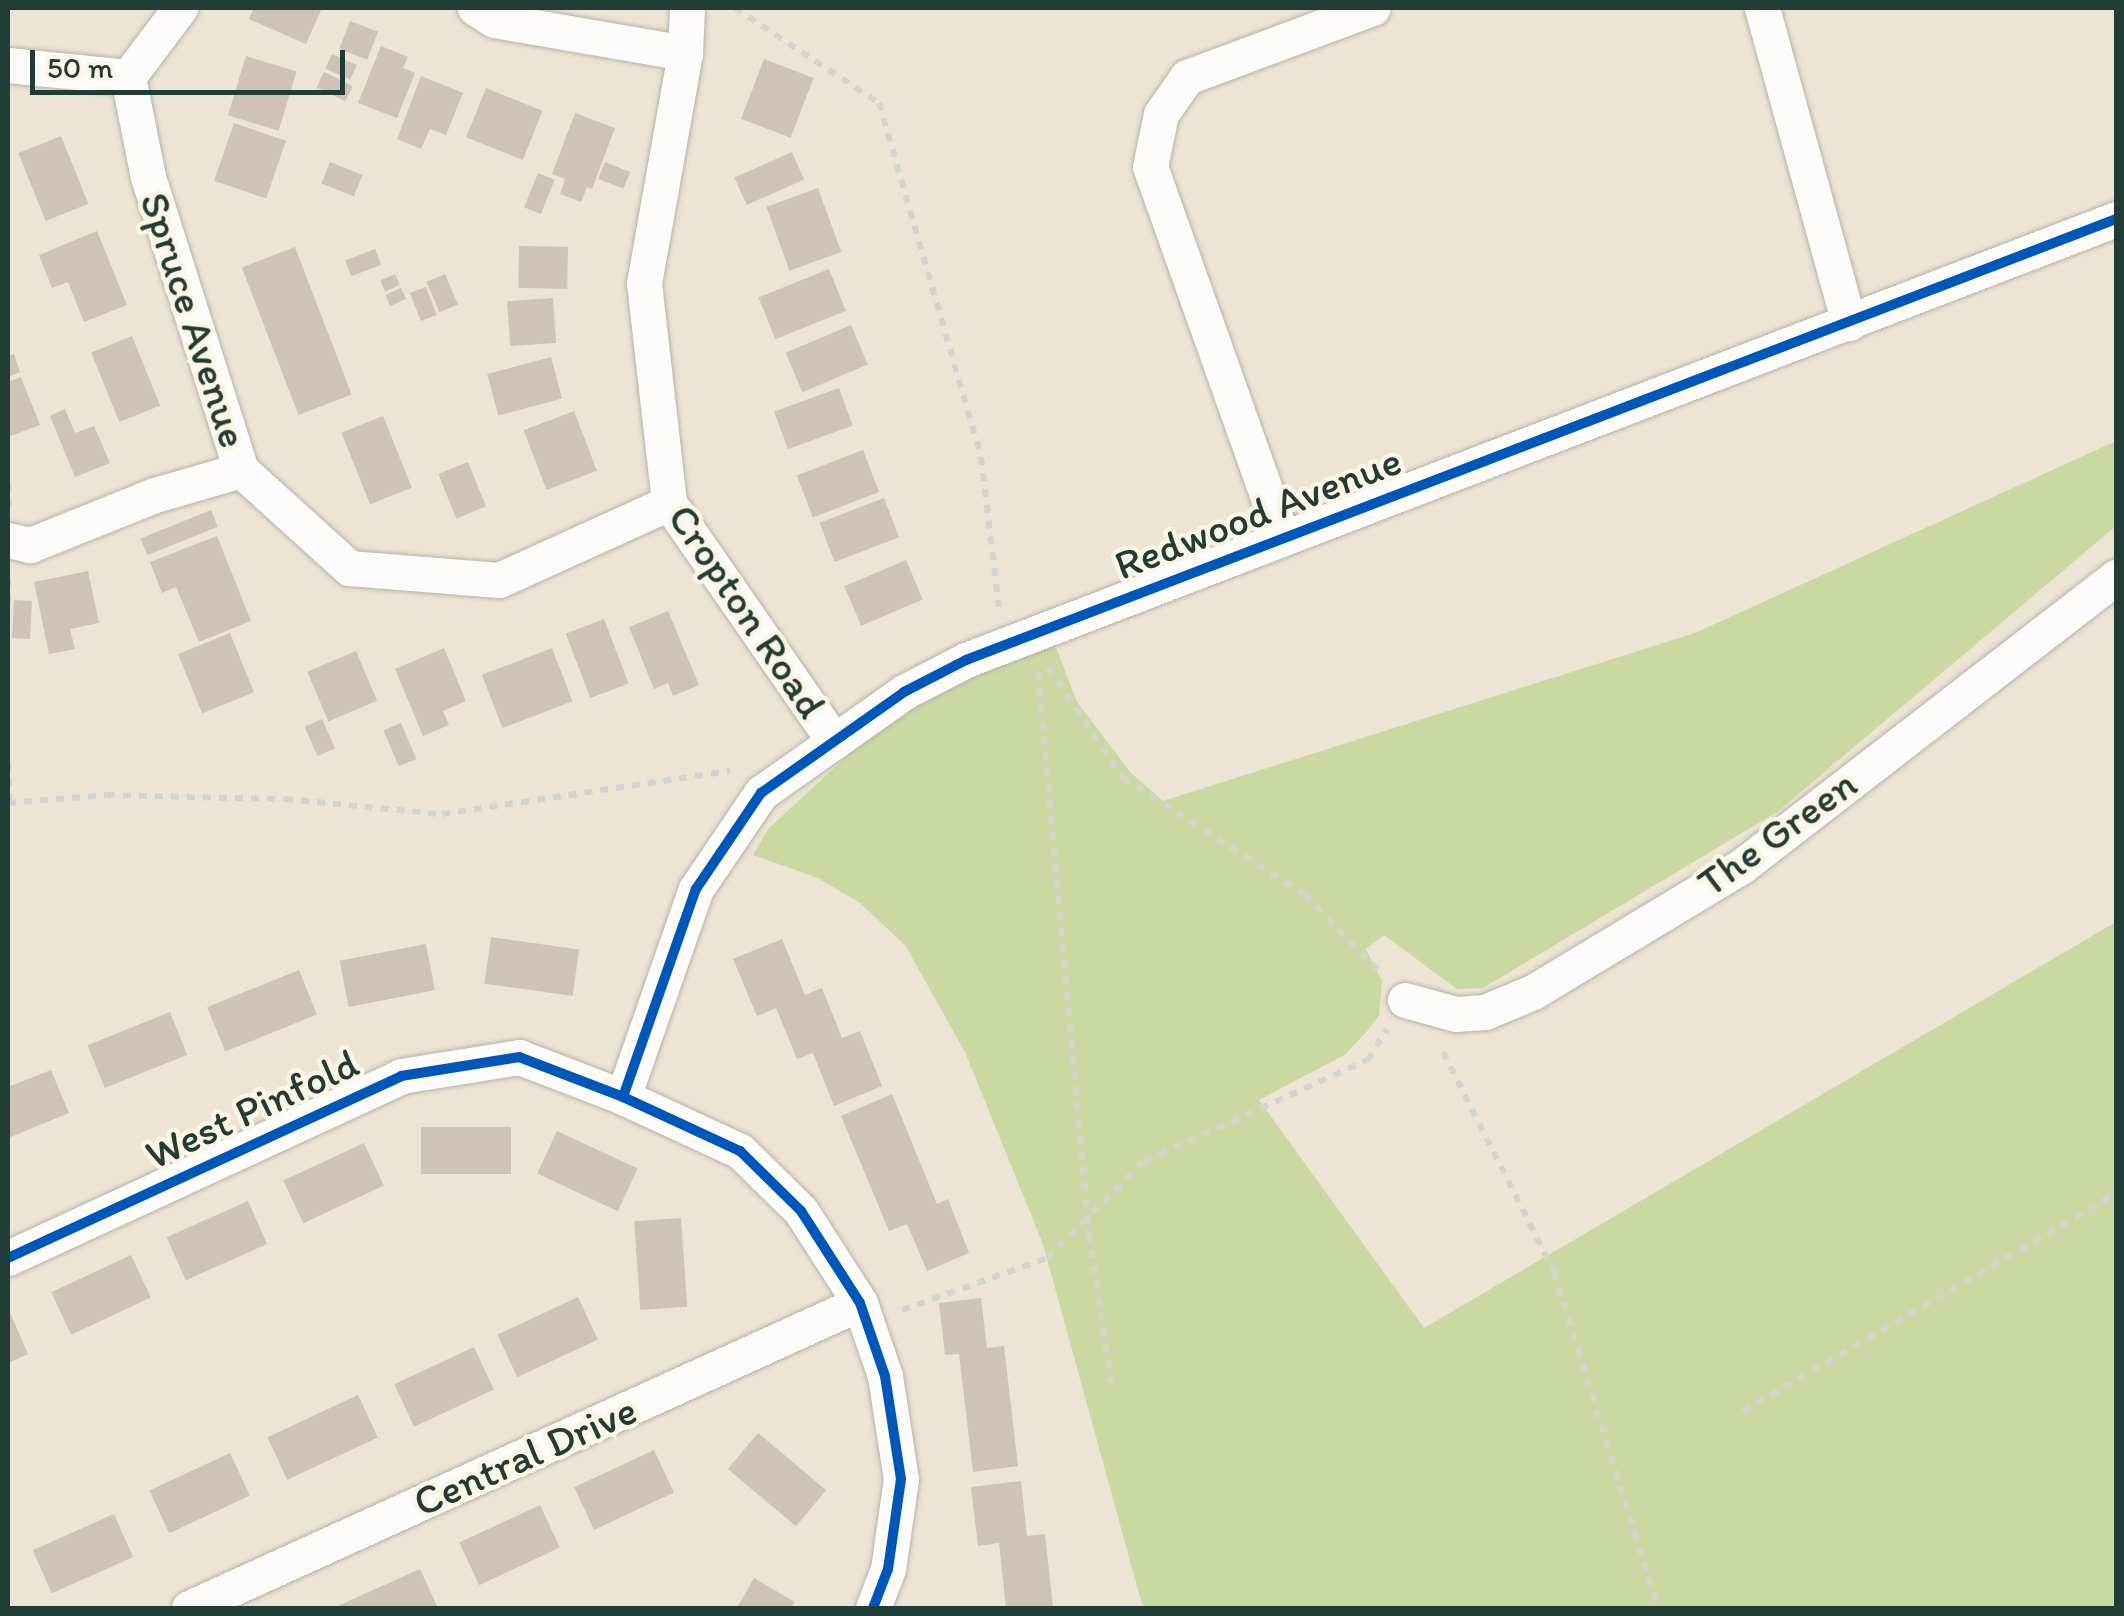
<!DOCTYPE html>
<style>
body{margin:0}
#map{position:relative;width:2124px;height:1616px;overflow:hidden;background:#ece4d5;font-family:Itim,sans-serif}
div>[style]{position:absolute}
.green>*{inset:0;background:#cad9a2}
.building>*{inset:0;background:#cfc2b8;transform-origin:0 0}
.path>*{height:6px;margin-top:-3px;transform-origin:0;background:repeating-linear-gradient(90deg,#d4d4cf 0 8px,transparent 0 16px)}
.roads{filter:drop-shadow(0 0 2px #b6b4aa) drop-shadow(0 0 2px #b6b4aa)}
.street>*{height:35px;margin:-17.5px;padding:0 17.5px;transform-origin:17.5px;border-radius:17.5px;background:#fcfbf9}
.cycleway>*{height:10px;margin:-5px;padding:0 5px;transform-origin:5px;border-radius:5px;background:#0057b8}
span{translate:-50% -50%;white-space:nowrap;text-align:center;line-height:1.15;-webkit-text-stroke:9px #fcf5e5;paint-order:stroke}
.street-label{font-size:42px;color:#1f3d34}
.frame{position:absolute;inset:0;border:10px solid #1f3d34;pointer-events:none}
.scale{position:absolute;left:30px;top:50px;width:315px;height:45px;box-sizing:border-box;border:5px solid #1f3d34;border-top:0;padding-left:12px;font-size:30px;line-height:35px;white-space:nowrap;color:#1f3d34;-webkit-text-stroke:8px #fcf5e5;paint-order:stroke}
</style>
<div id="map">
<div class="green">
<div style="clip-path:polygon(2116px 441px,2116px 526px,1777px 812px,1483px 988px,1457px 989px,1384px 935px,1366px 949px,1382px 981px,1379px 1015px,1368px 1030px,1346px 1054px,1259px 1100px,1424px 1328px,2116px 922px,2116px 1608px,1143px 1608px,1043px 1244px,965px 1052px,905px 945px,860px 903px,818px 878px,753px 855px,768px 829px,867px 738px,917px 704px,1052px 637px,1077px 702px,1131px 773px,1163px 801px,1695px 633px)"></div>
</div>
<div class="building">
<div style="clip-path:polygon(254px 8px,322px 8px,306px 44px,249px 19px)"></div>
<div style="left:350px;top:21px;width:30px;height:30px;rotate:21deg"></div>
<div style="clip-path:polygon(381px 46px,408px 57px,403px 68px,415px 73px,397px 118px,358px 103px)"></div>
<div style="left:332px;top:54px;width:27px;height:16px;rotate:24deg"></div>
<div style="left:246px;top:56px;width:53px;height:62px;rotate:17deg"></div>
<div style="left:764px;top:59px;width:53px;height:64px;rotate:21deg"></div>
<div style="left:324px;top:72px;width:32px;height:17px;rotate:26deg"></div>
<div style="clip-path:polygon(421px 76px,463px 93px,446px 135px,430px 129px,421px 149px,397px 139px)"></div>
<div style="left:486px;top:88px;width:61px;height:53px;rotate:22deg"></div>
<div style="clip-path:polygon(575px 113px,615px 128px,592px 189px,587px 187px,581px 202px,560px 194px,565px 179px,552px 174px)"></div>
<div style="left:234px;top:123px;width:55px;height:61px;rotate:19deg"></div>
<div style="left:61px;top:136px;width:73px;height:46px;rotate:68deg"></div>
<div style="left:792px;top:152px;width:30px;height:63px;rotate:66deg"></div>
<div style="left:330px;top:162px;width:35px;height:23px;rotate:22deg"></div>
<div style="left:605px;top:162px;width:27px;height:18px;rotate:22deg"></div>
<div style="left:538px;top:173px;width:18px;height:37px;rotate:22deg"></div>
<div style="left:818px;top:188px;width:68px;height:55px;rotate:70deg"></div>
<div style="clip-path:polygon(97px 231px,127px 305px,84px 322px,68px 282px,52px 288px,39px 255px)"></div>
<div style="left:519px;top:246px;width:49px;height:42px;rotate:1deg"></div>
<div style="left:295px;top:247px;width:158px;height:57px;rotate:69deg"></div>
<div style="left:375px;top:249px;width:17px;height:32px;rotate:69deg"></div>
<div style="left:829px;top:269px;width:45px;height:76px;rotate:68deg"></div>
<div style="left:395px;top:274px;width:12px;height:16px;rotate:66deg"></div>
<div style="left:445px;top:274px;width:33px;height:20px;rotate:67deg"></div>
<div style="left:426px;top:287px;width:30px;height:17px;rotate:69deg"></div>
<div style="left:401px;top:288px;width:12px;height:17px;rotate:66deg"></div>
<div style="left:553px;top:298px;width:45px;height:46px;rotate:86deg"></div>
<div style="left:851px;top:325px;width:43px;height:71px;rotate:67deg"></div>
<div style="left:132px;top:336px;width:75px;height:44px;rotate:68deg"></div>
<div style="clip-path:polygon(14px 354px,20px 372px,8px 377px,8px 356px)"></div>
<div style="left:551px;top:357px;width:43px;height:66px;rotate:75deg"></div>
<div style="clip-path:polygon(21px 377px,40px 425px,8px 437px,8px 382px)"></div>
<div style="left:839px;top:388px;width:40px;height:69px;rotate:70deg"></div>
<div style="clip-path:polygon(65px 409px,75px 433px,94px 426px,110px 463px,75px 477px,50px 416px)"></div>
<div style="left:574px;top:411px;width:64px;height:54px;rotate:69deg"></div>
<div style="left:383px;top:416px;width:77px;height:45px;rotate:68deg"></div>
<div style="left:863px;top:450px;width:45px;height:71px;rotate:69deg"></div>
<div style="left:468px;top:462px;width:48px;height:32px;rotate:68deg"></div>
<div style="left:884px;top:498px;width:42px;height:69px;rotate:69deg"></div>
<div style="left:211px;top:510px;width:18px;height:76px;rotate:68deg"></div>
<div style="clip-path:polygon(217px 536px,251px 621px,199px 642px,176px 587px,162px 593px,150px 562px)"></div>
<div style="left:906px;top:560px;width:43px;height:67px;rotate:67deg"></div>
<div style="clip-path:polygon(88px 571px,99px 623px,70px 629px,75px 649px,49px 654px,34px 582px)"></div>
<div style="left:14px;top:600px;width:18px;height:38px;rotate:3deg"></div>
<div style="clip-path:polygon(668px 611px,699px 685px,673px 696px,668px 683px,654px 689px,629px 627px)"></div>
<div style="left:604px;top:619px;width:69px;height:41px;rotate:69deg"></div>
<div style="left:230px;top:633px;width:64px;height:56px;rotate:68deg"></div>
<div style="clip-path:polygon(444px 648px,466px 701px,443px 711px,449px 725px,423px 736px,395px 669px)"></div>
<div style="left:552px;top:648px;width:57px;height:75px;rotate:69deg"></div>
<div style="left:356px;top:651px;width:54px;height:53px;rotate:67deg"></div>
<div style="left:322px;top:719px;width:32px;height:19px;rotate:66deg"></div>
<div style="left:401px;top:723px;width:39px;height:19px;rotate:67deg"></div>
<div style="left:491px;top:937px;width:89px;height:47px;rotate:8deg"></div>
<div style="clip-path:polygon(782px 939px,805px 995px,822px 988px,842px 1038px,860px 1031px,882px 1086px,834px 1106px,813px 1053px,797px 1059px,776px 1008px,757px 1016px,733px 959px)"></div>
<div style="left:426px;top:944px;width:47px;height:88px;rotate:79deg"></div>
<div style="left:299px;top:970px;width:48px;height:99px;rotate:68deg"></div>
<div style="left:170px;top:1012px;width:46px;height:89px;rotate:68deg"></div>
<div style="clip-path:polygon(51px 1070px,69px 1113px,8px 1138px,8px 1087px)"></div>
<div style="clip-path:polygon(892px 1094px,937px 1204px,948px 1199px,969px 1253px,927px 1271px,907px 1224px,889px 1231px,841px 1116px)"></div>
<div style="left:511px;top:1127px;width:47px;height:90px;rotate:90deg"></div>
<div style="left:557px;top:1131px;width:89px;height:47px;rotate:25deg"></div>
<div style="left:364px;top:1143px;width:47px;height:89px;rotate:65deg"></div>
<div style="left:248px;top:1201px;width:47px;height:89px;rotate:66deg"></div>
<div style="left:681px;top:1218px;width:89px;height:47px;rotate:86deg"></div>
<div style="left:131px;top:1255px;width:47px;height:88px;rotate:65deg"></div>
<div style="left:578px;top:1297px;width:47px;height:89px;rotate:65deg"></div>
<div style="clip-path:polygon(981px 1298px,987px 1348px,1004px 1346px,1018px 1466px,973px 1472px,959px 1354px,945px 1355px,939px 1303px)"></div>
<div style="clip-path:polygon(8px 1308px,28px 1354px,8px 1363px)"></div>
<div style="left:474px;top:1347px;width:47px;height:88px;rotate:65deg"></div>
<div style="left:358px;top:1395px;width:47px;height:100px;rotate:65deg"></div>
<div style="left:758px;top:1433px;width:89px;height:47px;rotate:40deg"></div>
<div style="left:654px;top:1450px;width:47px;height:88px;rotate:65deg"></div>
<div style="left:230px;top:1453px;width:47px;height:89px;rotate:65deg"></div>
<div style="clip-path:polygon(1021px 1481px,1027px 1536px,1045px 1534px,1053px 1608px,1006px 1608px,999px 1543px,978px 1546px,971px 1487px)"></div>
<div style="left:540px;top:1505px;width:47px;height:89px;rotate:65deg"></div>
<div style="left:114px;top:1514px;width:47px;height:89px;rotate:66deg"></div>
<div style="clip-path:polygon(420px 1569px,438px 1608px,333px 1608px,380px 1587px)"></div>
<div style="clip-path:polygon(754px 1578px,795px 1602px,791px 1608px,737px 1608px)"></div>
</div>
<div class="path">
<div style="left:735px;top:8px;width:173px;rotate:33.4deg"></div>
<div style="left:879px;top:103px;width:368px;rotate:73.9deg"></div>
<div style="left:981px;top:457px;width:151px;rotate:83.2deg"></div>
<div style="left:8px;top:483px;width:23px;rotate:88deg"></div>
<div style="left:8px;top:602px;width:23px;rotate:-90deg"></div>
<div style="left:1048px;top:668px;width:133px;rotate:55.7deg"></div>
<div style="left:1123px;top:778px;width:216px;rotate:32.7deg"></div>
<div style="left:1305px;top:895px;width:112px;rotate:45.7deg"></div>
<div style="left:1038px;top:673px;width:563px;rotate:84.81deg"></div>
<div style="left:1089px;top:1234px;width:150px;rotate:81.5deg"></div>
<div style="left:8px;top:762px;width:41px;rotate:87.2deg"></div>
<div style="left:8px;top:803px;width:99px;rotate:-4.6deg"></div>
<div style="left:107px;top:795px;width:178px;rotate:1.3deg"></div>
<div style="left:285px;top:799px;width:158px;rotate:5.5deg"></div>
<div style="left:442px;top:814px;width:291px;rotate:-8.5deg"></div>
<div style="left:1443px;top:1052px;width:246px;rotate:63.2deg"></div>
<div style="left:1554px;top:1272px;width:352px;rotate:72.8deg"></div>
<div style="left:902px;top:1310px;width:154px;rotate:-19.7deg"></div>
<div style="left:1047px;top:1258px;width:137px;rotate:-45deg"></div>
<div style="left:1144px;top:1161px;width:246px;rotate:-24.3deg"></div>
<div style="left:1368px;top:1060px;width:36px;rotate:-58deg"></div>
<div style="left:1743px;top:1411px;width:432px;rotate:-30.2deg"></div>
</div>
<div class="roads">
<div class="street">
<div style="left:180px;top:8px;width:86px;rotate:127deg"></div>
<div style="left:128px;top:77px;width:102px;rotate:78.7deg"></div>
<div style="left:148px;top:177px;width:307px;rotate:72.4deg"></div>
<div style="left:241px;top:470px;width:146px;rotate:42.2deg"></div>
<div style="left:349px;top:568px;width:150px;rotate:4.6deg"></div>
<div style="left:499px;top:580px;width:187px;rotate:-24.4deg"></div>
<div style="left:475px;top:8px;width:22px;rotate:32deg"></div>
<div style="left:494px;top:20px;width:194px;rotate:9.8deg"></div>
<div style="left:687px;top:8px;width:45px;rotate:92.5deg"></div>
<div style="left:685px;top:53px;width:234px;rotate:100.1deg"></div>
<div style="left:644px;top:283px;width:221px;rotate:83.5deg"></div>
<div style="left:669px;top:503px;width:286px;rotate:55.3deg"></div>
<div style="left:1762px;top:8px;width:327px;rotate:74.6deg"></div>
<div style="left:8px;top:65px;width:121px;rotate:5.7deg"></div>
<div style="left:1282px;top:537px;width:393px;rotate:-109.6deg"></div>
<div style="left:1150px;top:167px;width:54px;rotate:-78.3deg"></div>
<div style="left:1161px;top:114px;width:45px;rotate:-54.9deg"></div>
<div style="left:1187px;top:77px;width:198px;rotate:-20.4deg"></div>
<div style="left:8px;top:540px;width:23px;rotate:13deg"></div>
<div style="left:30px;top:545px;width:135px;rotate:-21.8deg"></div>
<div style="left:155px;top:495px;width:90px;rotate:-16.2deg"></div>
<div style="left:1405px;top:1000px;width:53px;rotate:15.4deg"></div>
<div style="left:1456px;top:1014px;width:29px;rotate:-4deg"></div>
<div style="left:1485px;top:1012px;width:52px;rotate:-22.6deg"></div>
<div style="left:1533px;top:992px;width:244px;rotate:-31.1deg"></div>
<div style="left:1742px;top:866px;width:473px;rotate:-37.7deg"></div>
<div style="left:623px;top:1097px;width:220px;rotate:-70.7deg"></div>
<div style="left:696px;top:889px;width:116px;rotate:-55.9deg"></div>
<div style="left:761px;top:793px;width:175px;rotate:-35.2deg"></div>
<div style="left:904px;top:692px;width:70px;rotate:-27.3deg"></div>
<div style="left:966px;top:660px;width:1232px;rotate:-20.98deg"></div>
<div style="left:8px;top:1258px;width:433px;rotate:-24.8deg"></div>
<div style="left:401px;top:1076px;width:120px;rotate:-9.1deg"></div>
<div style="left:519px;top:1057px;width:111px;rotate:21deg"></div>
<div style="left:623px;top:1097px;width:129px;rotate:24.8deg"></div>
<div style="left:740px;top:1151px;width:86px;rotate:44.5deg"></div>
<div style="left:801px;top:1211px;width:109px;rotate:57.3deg"></div>
<div style="left:860px;top:1303px;width:77px;rotate:71.1deg"></div>
<div style="left:885px;top:1376px;width:104px;rotate:81.2deg"></div>
<div style="left:901px;top:1479px;width:91px;rotate:98.2deg"></div>
<div style="left:888px;top:1569px;width:42px;rotate:111deg"></div>
<div style="left:189px;top:1608px;width:737px;rotate:-24.44deg"></div>
</div>
</div>
<div class="cycleway">
<div style="left:623px;top:1097px;width:220px;rotate:-70.7deg"></div>
<div style="left:696px;top:889px;width:116px;rotate:-55.9deg"></div>
<div style="left:761px;top:793px;width:175px;rotate:-35.2deg"></div>
<div style="left:904px;top:692px;width:70px;rotate:-27.3deg"></div>
<div style="left:966px;top:660px;width:1232px;rotate:-20.98deg"></div>
<div style="left:8px;top:1258px;width:433px;rotate:-24.8deg"></div>
<div style="left:401px;top:1076px;width:120px;rotate:-9.1deg"></div>
<div style="left:519px;top:1057px;width:111px;rotate:21deg"></div>
<div style="left:623px;top:1097px;width:129px;rotate:24.8deg"></div>
<div style="left:740px;top:1151px;width:86px;rotate:44.5deg"></div>
<div style="left:801px;top:1211px;width:109px;rotate:57.3deg"></div>
<div style="left:860px;top:1303px;width:77px;rotate:71.1deg"></div>
<div style="left:885px;top:1376px;width:104px;rotate:81.2deg"></div>
<div style="left:901px;top:1479px;width:91px;rotate:98.2deg"></div>
<div style="left:888px;top:1569px;width:42px;rotate:111deg"></div>
</div>
<div class="street-label">
<span style="left:194px;top:320px;rotate:72deg">Spruce Avenue</span>
<span style="left:1258px;top:513px;rotate:-21deg">Redwood Avenue</span>
<span style="left:747px;top:611px;rotate:56deg">Cropton Road</span>
<span style="left:1777px;top:833px;rotate:-36deg">The Green</span>
<span style="left:252px;top:1109px;rotate:-25deg">West Pinfold</span>
<span style="left:525px;top:1456px;rotate:-24deg">Central Drive</span>
</div>
<div class="frame"></div>
<div class="scale">50 m</div>
</div>
